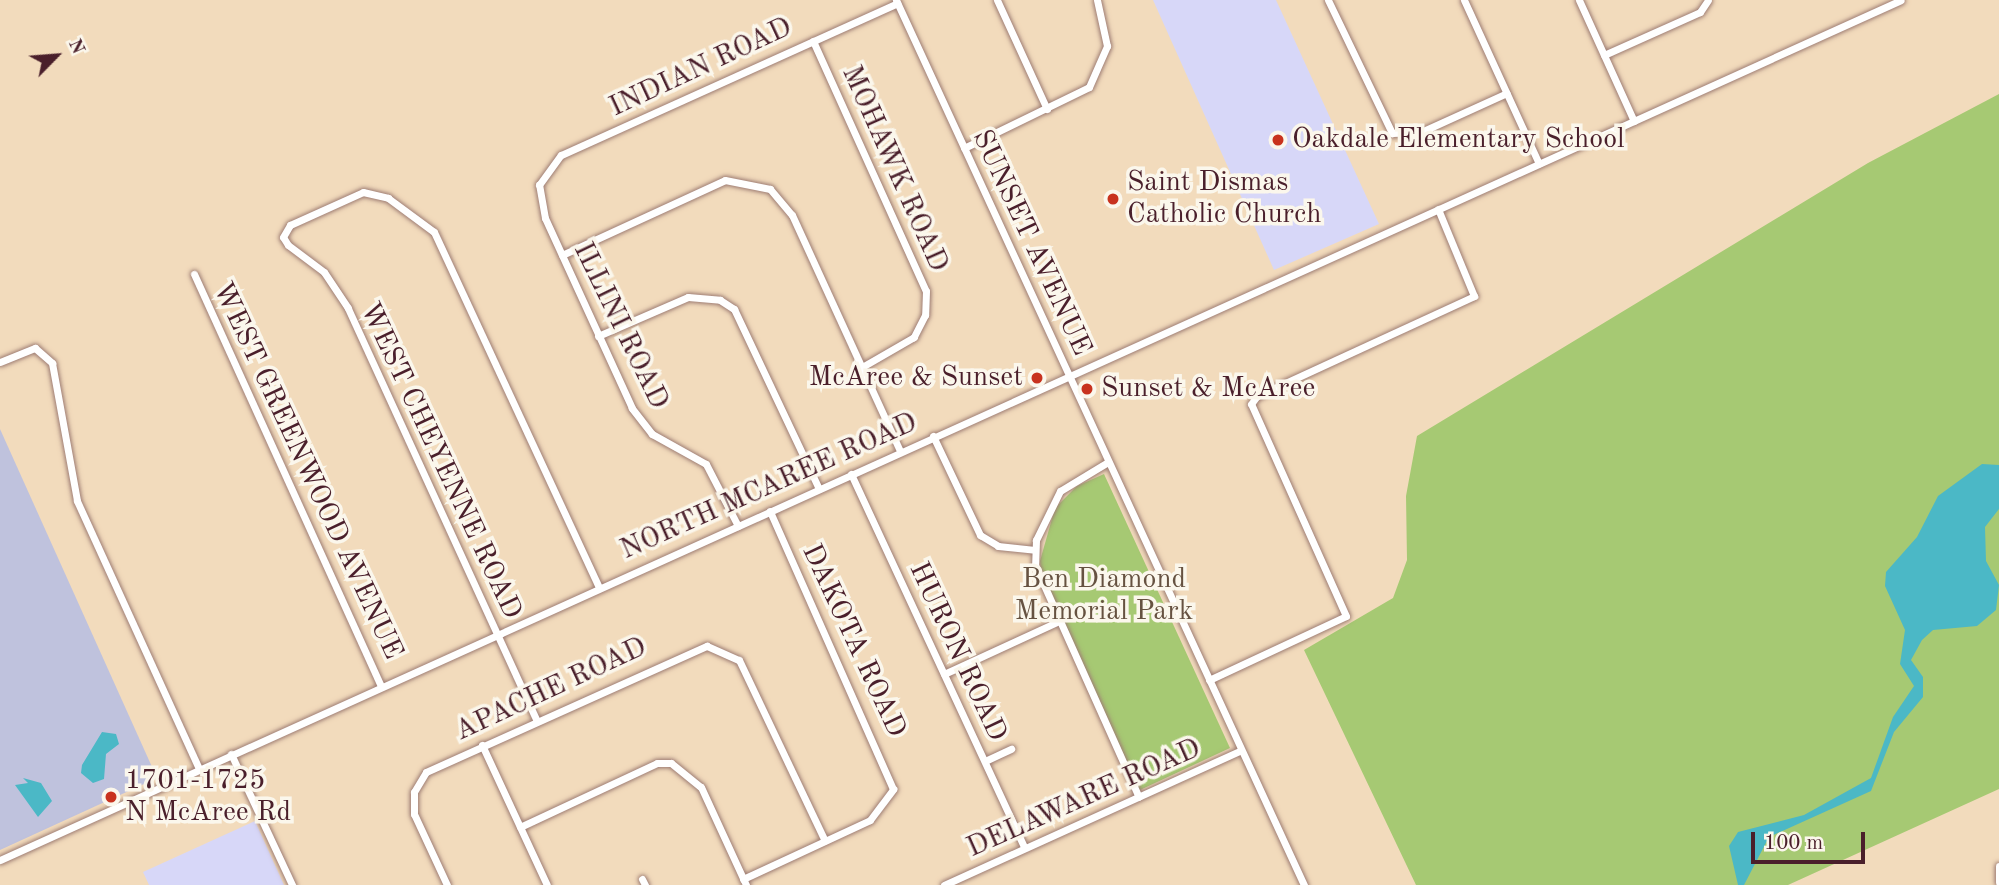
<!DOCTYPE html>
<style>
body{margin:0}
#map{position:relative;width:1999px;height:885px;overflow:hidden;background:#f2dbbc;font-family:"Old Standard TT",serif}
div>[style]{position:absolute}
.built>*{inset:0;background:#d7d7f8}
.industrial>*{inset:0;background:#bfc2dd}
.green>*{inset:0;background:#a6c973}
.water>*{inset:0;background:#4bb8c6}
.roads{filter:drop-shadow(0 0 2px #9e7d74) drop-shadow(0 0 2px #9e7d74)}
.minor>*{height:7px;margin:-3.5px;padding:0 3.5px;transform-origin:3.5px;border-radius:3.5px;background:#fff}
.dots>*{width:19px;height:19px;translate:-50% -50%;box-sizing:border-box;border:4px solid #fbf7ec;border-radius:50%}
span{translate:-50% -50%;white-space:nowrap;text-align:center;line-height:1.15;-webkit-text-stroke:7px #fbf7ec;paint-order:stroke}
.street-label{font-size:28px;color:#4a1f2b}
.poi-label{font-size:28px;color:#4a1f2b}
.left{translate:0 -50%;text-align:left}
.right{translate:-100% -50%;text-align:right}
.park-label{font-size:28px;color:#665241}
.north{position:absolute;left:21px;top:21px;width:70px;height:70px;-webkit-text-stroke:5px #fbf7ec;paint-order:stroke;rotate:65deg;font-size:19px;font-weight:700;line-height:28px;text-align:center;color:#4a1f2b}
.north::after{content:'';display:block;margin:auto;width:24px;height:32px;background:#4a1f2b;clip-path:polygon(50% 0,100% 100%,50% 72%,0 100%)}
.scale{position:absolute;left:1751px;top:832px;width:114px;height:32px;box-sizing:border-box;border:4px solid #4a1f2b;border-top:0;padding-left:9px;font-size:21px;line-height:24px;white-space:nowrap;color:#4a1f2b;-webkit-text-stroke:5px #fbf7ec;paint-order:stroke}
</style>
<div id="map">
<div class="built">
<div style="clip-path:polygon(1153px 0,1276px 0,1379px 224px,1274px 270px)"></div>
<div style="clip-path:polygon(255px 821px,284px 885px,149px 885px,143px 872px)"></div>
</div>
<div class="industrial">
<div style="clip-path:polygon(0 429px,157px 778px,0 850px)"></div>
</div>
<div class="green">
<div style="clip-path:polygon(1999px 94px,1999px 789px,1788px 885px,1416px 885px,1304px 650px,1393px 598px,1407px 560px,1406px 496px,1417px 436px,1868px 163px)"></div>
<div style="clip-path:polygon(1104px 474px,1230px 748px,1140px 790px,1042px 581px,1040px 561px,1055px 508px,1077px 486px)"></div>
</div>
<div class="water">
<div style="clip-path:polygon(1982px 464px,1999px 465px,1999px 509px,1985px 527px,1986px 561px,1999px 585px,1996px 610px,1977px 626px,1933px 630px,1922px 640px,1911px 660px,1923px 677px,1923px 697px,1894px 732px,1871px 791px,1769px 837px,1744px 885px,1738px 885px,1729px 846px,1738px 832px,1804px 815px,1871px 778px,1893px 717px,1914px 686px,1900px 664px,1905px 630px,1885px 586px,1886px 572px,1917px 537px,1938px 496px)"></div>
<div style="clip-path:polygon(102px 732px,116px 734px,119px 744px,106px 754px,104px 779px,93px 783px,81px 773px,82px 765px)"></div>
<div style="clip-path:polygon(23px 778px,41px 783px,52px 801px,38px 817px,15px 785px,28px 783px)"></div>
</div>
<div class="roads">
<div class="minor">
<div style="left:896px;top:0;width:975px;rotate:65.25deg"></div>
<div style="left:997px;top:0;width:120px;rotate:65.4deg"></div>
<div style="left:1328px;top:0;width:148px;rotate:64.3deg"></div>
<div style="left:1392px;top:133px;width:29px;rotate:-2deg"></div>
<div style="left:1421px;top:132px;width:94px;rotate:-24.4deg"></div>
<div style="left:1464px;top:0;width:180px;rotate:65.4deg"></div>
<div style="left:1579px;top:0;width:133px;rotate:65.6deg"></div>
<div style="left:813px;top:41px;width:274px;rotate:65.7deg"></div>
<div style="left:926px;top:291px;width:24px;rotate:92deg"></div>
<div style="left:925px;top:315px;width:25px;rotate:117deg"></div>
<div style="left:914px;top:337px;width:60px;rotate:150deg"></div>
<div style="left:1604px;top:55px;width:105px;rotate:-24.1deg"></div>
<div style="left:1700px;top:12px;width:14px;rotate:-56deg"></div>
<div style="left:964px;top:148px;width:139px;rotate:-26deg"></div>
<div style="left:1089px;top:87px;width:45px;rotate:-66.3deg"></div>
<div style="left:1107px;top:46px;width:47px;rotate:-102.3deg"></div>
<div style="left:562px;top:255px;width:179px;rotate:-24.7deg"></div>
<div style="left:725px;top:180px;width:46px;rotate:11.3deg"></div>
<div style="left:770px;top:189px;width:34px;rotate:50deg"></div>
<div style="left:792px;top:215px;width:260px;rotate:65.4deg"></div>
<div style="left:194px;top:274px;width:452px;rotate:65.6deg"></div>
<div style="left:598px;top:336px;width:98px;rotate:-23.4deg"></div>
<div style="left:688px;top:297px;width:32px;rotate:5deg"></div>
<div style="left:720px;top:300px;width:17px;rotate:33deg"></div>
<div style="left:734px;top:309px;width:199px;rotate:64.7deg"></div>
<div style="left:0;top:362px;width:38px;rotate:-22deg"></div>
<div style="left:35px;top:348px;width:23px;rotate:41deg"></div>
<div style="left:52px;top:363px;width:140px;rotate:79.7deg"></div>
<div style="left:77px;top:501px;width:294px;rotate:65.5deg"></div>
<div style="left:933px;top:436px;width:110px;rotate:64.6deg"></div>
<div style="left:980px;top:535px;width:21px;rotate:31deg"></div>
<div style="left:998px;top:546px;width:37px;rotate:6deg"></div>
<div style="left:1108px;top:462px;width:56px;rotate:148.9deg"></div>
<div style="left:1060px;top:491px;width:55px;rotate:116.1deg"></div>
<div style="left:1036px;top:540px;width:25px;rotate:92deg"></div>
<div style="left:1035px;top:565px;width:254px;rotate:65.9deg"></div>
<div style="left:851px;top:474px;width:412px;rotate:65.1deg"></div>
<div style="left:738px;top:526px;width:70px;rotate:-117.3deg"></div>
<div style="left:706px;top:464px;width:62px;rotate:-150.9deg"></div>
<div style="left:652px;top:434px;width:33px;rotate:-128deg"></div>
<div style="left:632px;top:408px;width:209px;rotate:-114.6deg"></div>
<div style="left:545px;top:218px;width:34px;rotate:-100deg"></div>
<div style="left:539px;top:185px;width:37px;rotate:-54deg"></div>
<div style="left:561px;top:155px;width:369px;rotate:-24.3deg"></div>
<div style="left:944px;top:674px;width:124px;rotate:-24.7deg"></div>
<div style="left:1209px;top:680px;width:151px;rotate:-25deg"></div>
<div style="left:1346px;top:616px;width:232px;rotate:-114.1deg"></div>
<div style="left:1251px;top:404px;width:10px;rotate:-53deg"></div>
<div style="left:1257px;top:396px;width:239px;rotate:-24.7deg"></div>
<div style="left:1474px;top:296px;width:94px;rotate:-112.5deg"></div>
<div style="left:536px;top:719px;width:452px;rotate:-114.6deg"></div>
<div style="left:348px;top:308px;width:43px;rotate:-123.7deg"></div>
<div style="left:324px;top:272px;width:45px;rotate:-143.1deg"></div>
<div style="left:288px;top:245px;width:9px;rotate:-122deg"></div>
<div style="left:283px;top:237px;width:14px;rotate:-60deg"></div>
<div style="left:290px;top:225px;width:80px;rotate:-24.3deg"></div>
<div style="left:363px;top:192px;width:26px;rotate:13deg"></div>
<div style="left:388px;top:198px;width:57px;rotate:36.5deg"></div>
<div style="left:434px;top:232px;width:391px;rotate:65.1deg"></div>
<div style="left:482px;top:745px;width:154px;rotate:65.1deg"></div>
<div style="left:231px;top:754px;width:145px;rotate:65deg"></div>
<div style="left:985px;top:761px;width:29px;rotate:-25deg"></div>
<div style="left:520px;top:827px;width:151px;rotate:-25deg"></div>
<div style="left:657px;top:763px;width:14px"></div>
<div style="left:671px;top:763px;width:38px;rotate:39deg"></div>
<div style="left:701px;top:787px;width:108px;rotate:65.3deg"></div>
<div style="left:0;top:860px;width:2086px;rotate:-24.34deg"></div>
<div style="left:1999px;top:866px;width:16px;rotate:90deg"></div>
<div style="left:642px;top:879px;width:7px;rotate:63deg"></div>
<div style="left:743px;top:879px;width:140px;rotate:-24.9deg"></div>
<div style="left:870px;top:820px;width:39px;rotate:-53deg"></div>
<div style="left:893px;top:789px;width:304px;rotate:-113.9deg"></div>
<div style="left:447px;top:885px;width:78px;rotate:-114.9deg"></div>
<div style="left:414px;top:814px;width:22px;rotate:-90deg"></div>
<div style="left:414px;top:792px;width:23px;rotate:-59deg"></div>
<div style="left:426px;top:772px;width:308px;rotate:-24.2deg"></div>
<div style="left:707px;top:646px;width:35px;rotate:24deg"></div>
<div style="left:739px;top:660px;width:200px;rotate:64.6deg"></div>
<div style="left:944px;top:885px;width:326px;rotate:-24.4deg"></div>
</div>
</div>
<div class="dots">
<div style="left:1278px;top:140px;background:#c8321e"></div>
<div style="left:1113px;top:199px;background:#c8321e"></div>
<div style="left:1037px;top:378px;background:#c8321e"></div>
<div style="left:1087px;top:389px;background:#c8321e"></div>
<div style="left:111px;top:797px;background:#c8321e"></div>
</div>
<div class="street-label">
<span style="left:701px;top:68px;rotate:-25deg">INDIAN ROAD</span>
<span style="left:894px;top:169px;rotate:66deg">MOHAWK ROAD</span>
<span style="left:1031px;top:243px;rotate:65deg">SUNSET AVENUE</span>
<span style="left:620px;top:326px;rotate:64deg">ILLINI ROAD</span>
<span style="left:440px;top:461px;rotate:65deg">WEST CHEYENNE ROAD</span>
<span style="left:307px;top:471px;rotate:65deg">WEST GREENWOOD AVENUE</span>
<span style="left:769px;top:487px;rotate:-24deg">NORTH MCAREE ROAD</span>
<span style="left:853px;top:641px;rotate:65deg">DAKOTA ROAD</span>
<span style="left:957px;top:652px;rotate:65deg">HURON ROAD</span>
<span style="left:551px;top:690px;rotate:-25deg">APACHE ROAD</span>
<span style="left:1084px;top:799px;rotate:-24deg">DELAWARE ROAD</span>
</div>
<div class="poi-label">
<span class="left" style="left:1292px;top:140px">Oakdale Elementary School</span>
<span class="left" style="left:1127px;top:199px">Saint Dismas<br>Catholic Church</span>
<span class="right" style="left:1023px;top:378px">McAree &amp; Sunset</span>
<span class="left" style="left:1101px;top:389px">Sunset &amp; McAree</span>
<span class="left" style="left:125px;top:797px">1701-1725<br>N McAree Rd</span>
</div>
<div class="park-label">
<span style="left:1104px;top:596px">Ben Diamond<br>Memorial Park</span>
</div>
<div class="north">N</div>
<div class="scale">100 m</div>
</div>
